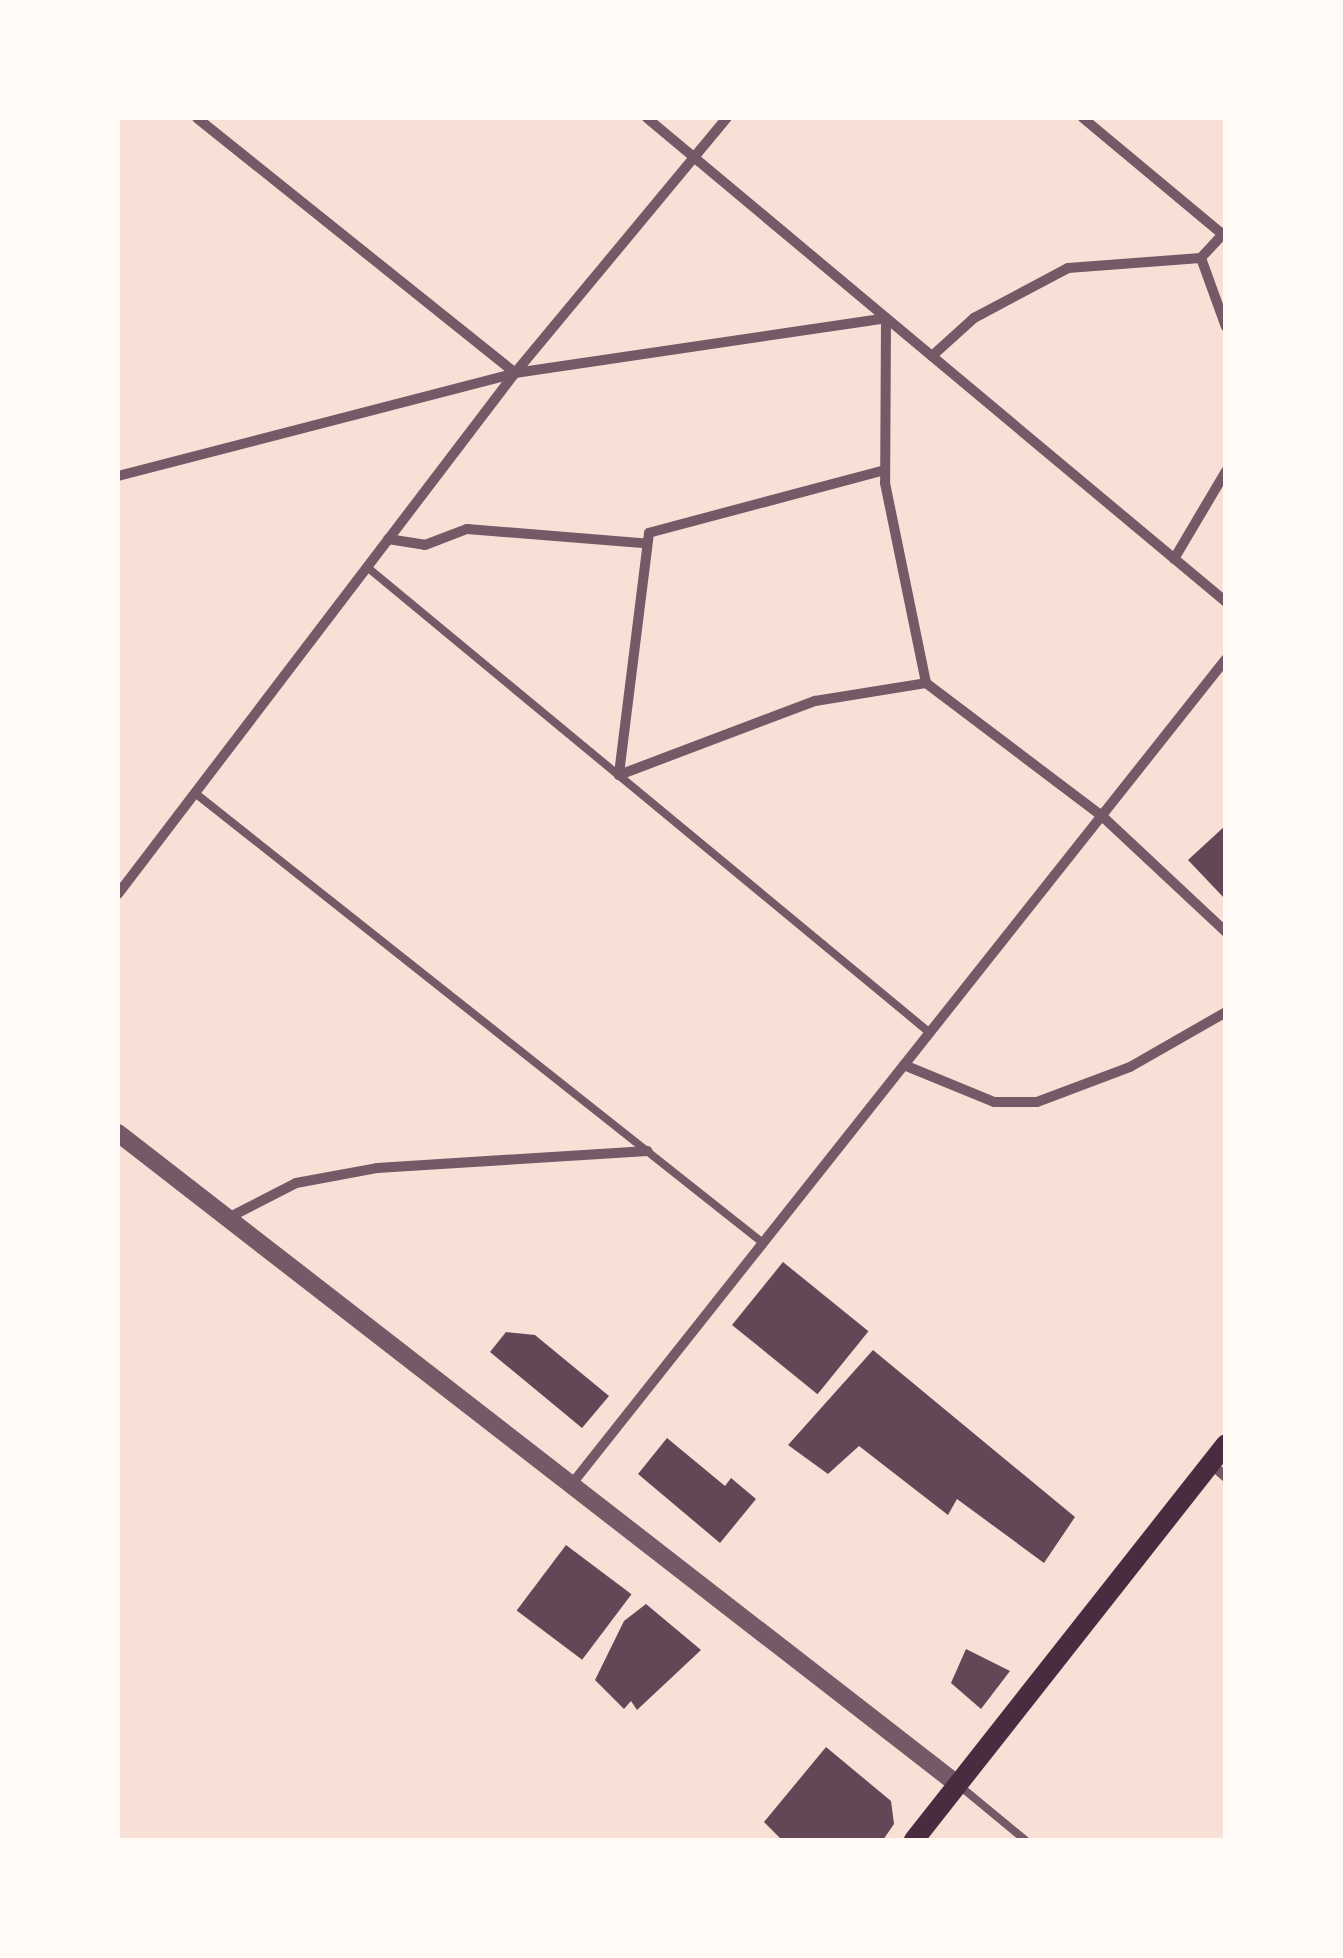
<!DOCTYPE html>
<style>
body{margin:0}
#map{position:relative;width:1343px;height:1958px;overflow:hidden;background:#f7e1d7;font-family:Quicksand,sans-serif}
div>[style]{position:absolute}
.building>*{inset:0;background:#644757;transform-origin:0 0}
.service>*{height:8px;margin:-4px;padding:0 4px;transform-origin:4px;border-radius:4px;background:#755966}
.minor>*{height:10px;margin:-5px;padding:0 5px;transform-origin:5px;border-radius:5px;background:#755966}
.tertiary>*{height:18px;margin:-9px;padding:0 9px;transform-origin:9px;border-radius:9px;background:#755966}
.secondary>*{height:20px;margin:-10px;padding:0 10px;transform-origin:10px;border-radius:10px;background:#4a2c40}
span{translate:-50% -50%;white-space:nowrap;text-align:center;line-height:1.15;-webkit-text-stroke:9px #fffaf5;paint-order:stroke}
.frame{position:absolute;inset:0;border:120px solid #fffaf5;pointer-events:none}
</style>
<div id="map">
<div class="building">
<div style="clip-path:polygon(1226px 825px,1226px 900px,1188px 860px)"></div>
<div style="left:783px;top:1262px;width:110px;height:81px;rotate:39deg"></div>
<div style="clip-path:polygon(506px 1332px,535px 1335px,609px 1396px,582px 1428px,490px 1352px)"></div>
<div style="clip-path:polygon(873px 1350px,1075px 1517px,1044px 1563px,957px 1499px,948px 1515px,859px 1446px,828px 1474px,788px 1445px)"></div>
<div style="clip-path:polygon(667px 1438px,725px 1486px,731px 1478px,756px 1499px,720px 1543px,638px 1474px)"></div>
<div style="left:566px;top:1545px;width:82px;height:82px;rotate:37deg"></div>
<div style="clip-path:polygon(646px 1604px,701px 1650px,637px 1710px,631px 1701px,624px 1709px,595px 1680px,624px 1621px)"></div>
<div style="clip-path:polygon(966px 1649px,1010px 1671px,981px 1709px,951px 1683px)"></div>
<div style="clip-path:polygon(826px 1747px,891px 1801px,894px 1824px,883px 1840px,782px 1840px,764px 1822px)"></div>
</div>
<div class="service">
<div style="left:367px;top:567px;width:731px;rotate:39.61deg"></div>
<div style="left:195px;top:793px;width:725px;rotate:38.39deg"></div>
<div style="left:961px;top:1787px;width:83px;rotate:39.6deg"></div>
</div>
<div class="minor">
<div style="left:197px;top:118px;width:408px;rotate:38.7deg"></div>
<div style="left:647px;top:118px;width:755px;rotate:39.89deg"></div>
<div style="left:1083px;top:118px;width:186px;rotate:39.8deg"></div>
<div style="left:1225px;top:232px;width:35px;rotate:133deg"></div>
<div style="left:1201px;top:258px;width:73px;rotate:70.1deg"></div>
<div style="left:932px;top:356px;width:57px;rotate:-42.1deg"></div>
<div style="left:974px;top:318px;width:106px;rotate:-28deg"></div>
<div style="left:1068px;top:268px;width:133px;rotate:-4.3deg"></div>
<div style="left:885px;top:470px;width:244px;rotate:165.1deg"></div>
<div style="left:649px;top:533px;width:244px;rotate:97.1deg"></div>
<div style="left:619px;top:775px;width:210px;rotate:-20.7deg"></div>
<div style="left:815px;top:701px;width:112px;rotate:-9.2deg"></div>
<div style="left:118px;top:476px;width:410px;rotate:-14.5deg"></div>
<div style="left:515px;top:373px;width:375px;rotate:-8.4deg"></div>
<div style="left:886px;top:318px;width:165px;rotate:90.3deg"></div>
<div style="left:885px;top:483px;width:204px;rotate:78.4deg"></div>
<div style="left:926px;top:683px;width:221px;rotate:37.1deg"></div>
<div style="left:1102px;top:816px;width:170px;rotate:43.1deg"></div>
<div style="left:388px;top:539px;width:37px;rotate:9deg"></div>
<div style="left:425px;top:545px;width:45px;rotate:-20.9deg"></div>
<div style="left:467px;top:529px;width:176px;rotate:4.6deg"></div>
<div style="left:1174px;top:559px;width:102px;rotate:-59.4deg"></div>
<div style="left:118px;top:894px;width:655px;rotate:-52.69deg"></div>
<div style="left:515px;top:373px;width:332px;rotate:-50.3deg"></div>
<div style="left:904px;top:1065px;width:97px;rotate:22.3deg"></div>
<div style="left:994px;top:1102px;width:43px"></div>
<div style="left:1037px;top:1102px;width:99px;rotate:-20.6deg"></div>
<div style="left:1130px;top:1067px;width:111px;rotate:-29.8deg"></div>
<div style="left:228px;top:1218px;width:76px;rotate:-27.2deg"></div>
<div style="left:296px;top:1183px;width:82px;rotate:-10.5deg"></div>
<div style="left:377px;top:1168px;width:271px;rotate:-3.6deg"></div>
<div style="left:1211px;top:1464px;width:20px;rotate:41deg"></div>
<div style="left:571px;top:1485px;width:1054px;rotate:-51.59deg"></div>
</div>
<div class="tertiary">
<div style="left:118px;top:1133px;width:1062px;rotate:37.81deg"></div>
</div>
<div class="secondary">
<div style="left:914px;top:1840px;width:504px;rotate:-51.77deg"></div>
</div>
<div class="frame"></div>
</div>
